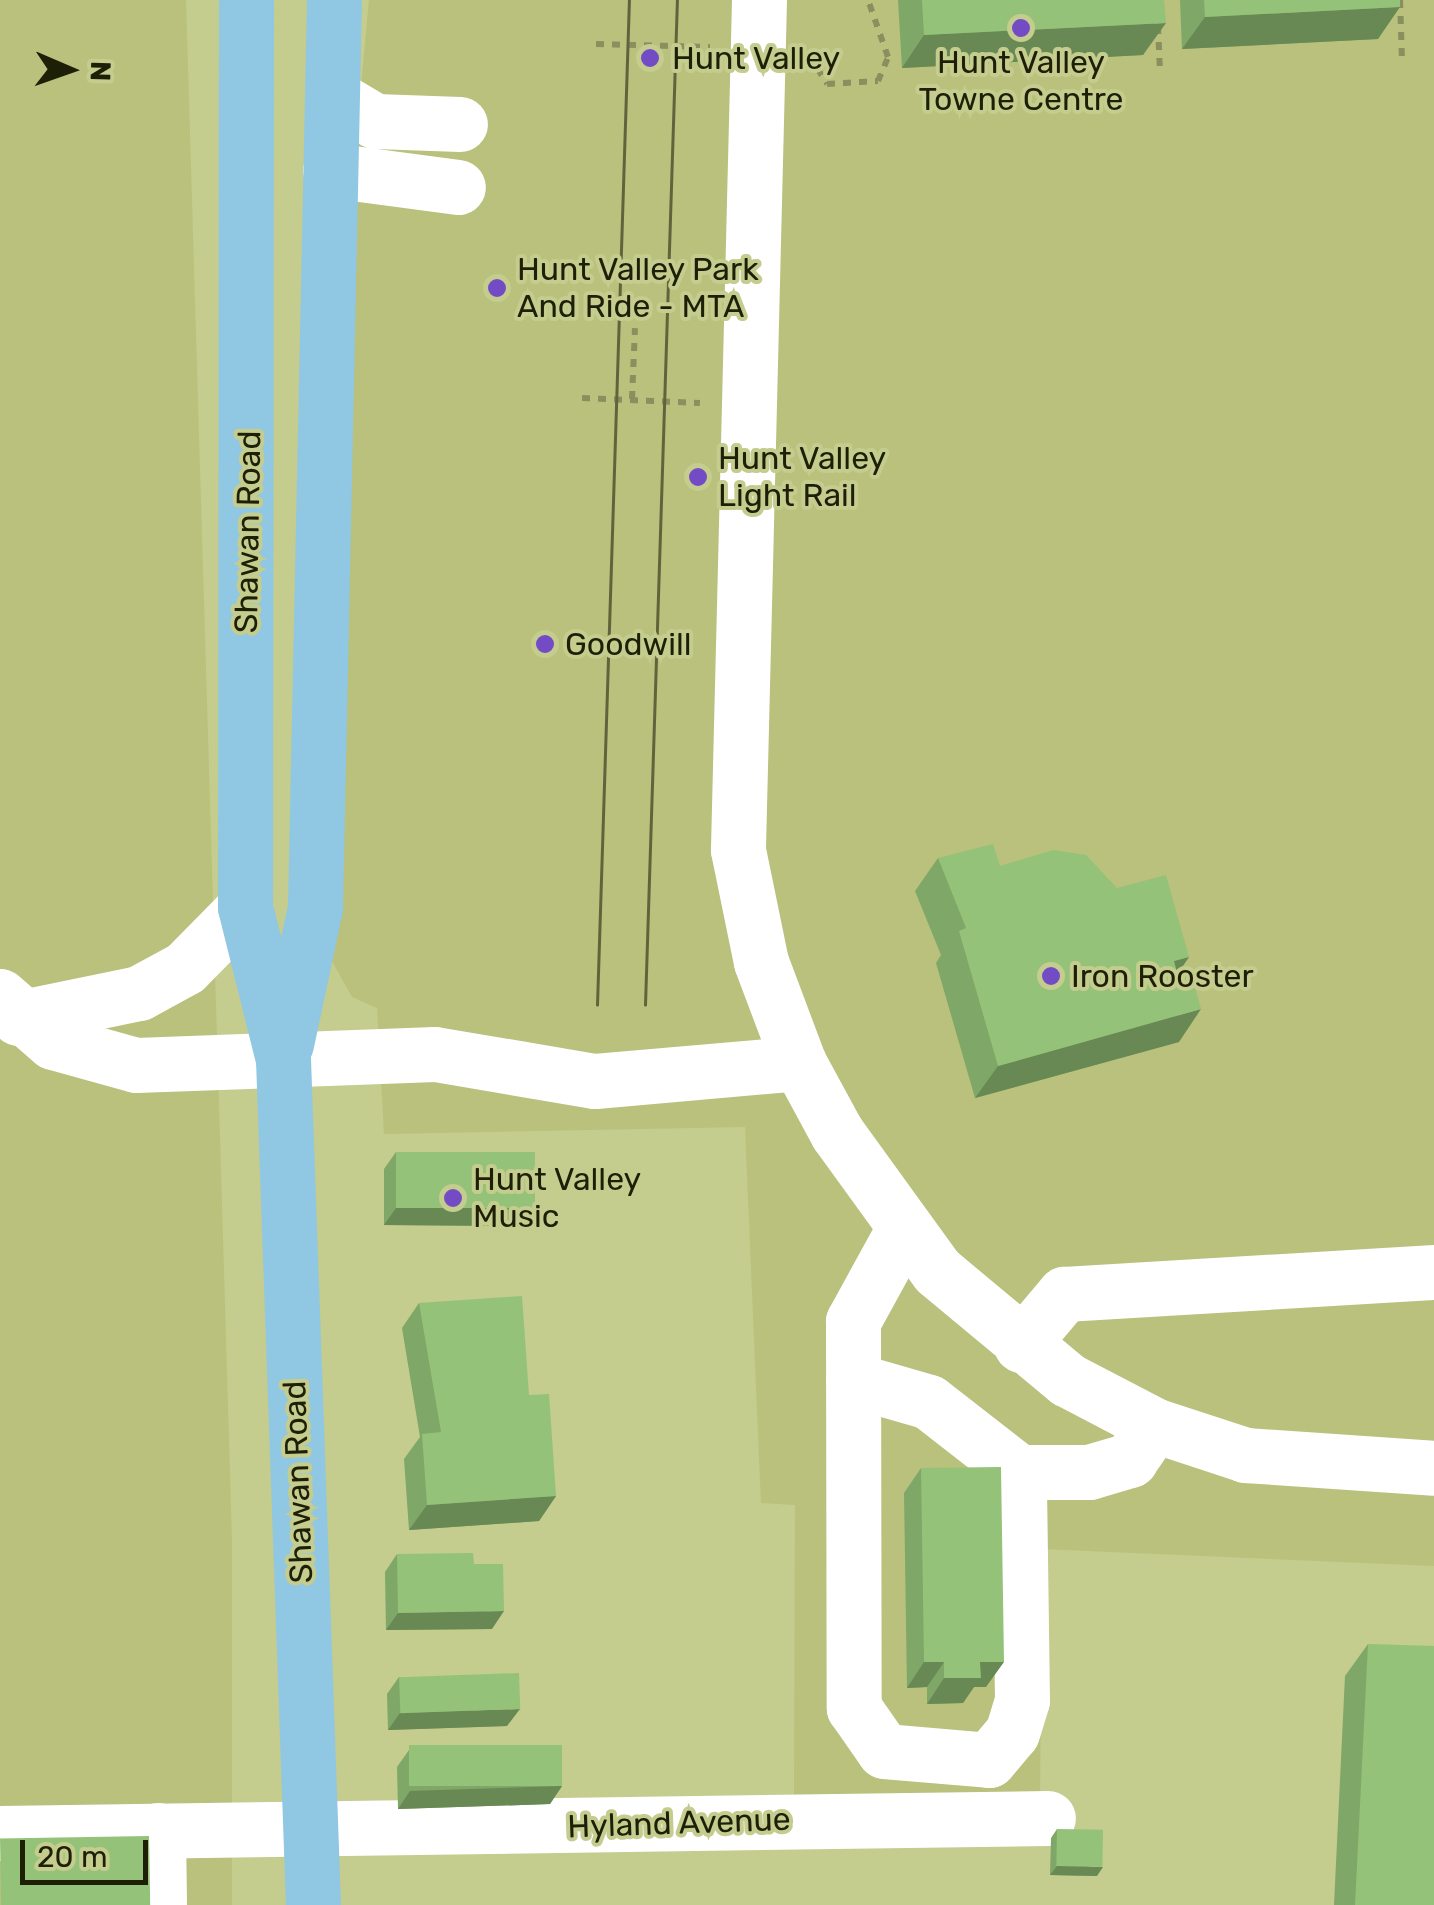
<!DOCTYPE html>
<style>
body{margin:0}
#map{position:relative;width:1434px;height:1905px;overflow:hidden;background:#c4cc8e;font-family:Rubik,sans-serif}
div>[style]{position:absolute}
.built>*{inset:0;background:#b9c17c}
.path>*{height:6px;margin-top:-3px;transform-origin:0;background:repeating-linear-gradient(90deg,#898f5e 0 8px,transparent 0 16px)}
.minor>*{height:55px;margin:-27.5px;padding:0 27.5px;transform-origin:27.5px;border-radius:27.5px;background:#fff}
.major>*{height:55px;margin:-27.5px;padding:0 27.5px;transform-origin:27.5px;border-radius:27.5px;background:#90c7e2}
.tram>*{height:2.5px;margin:-1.25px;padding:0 1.25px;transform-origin:1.25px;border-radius:1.25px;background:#60643d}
.wall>*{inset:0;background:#7fa767}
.shaded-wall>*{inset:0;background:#688854}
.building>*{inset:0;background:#94c278;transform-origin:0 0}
.dots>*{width:28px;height:28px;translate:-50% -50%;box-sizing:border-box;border:5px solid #c4cc8e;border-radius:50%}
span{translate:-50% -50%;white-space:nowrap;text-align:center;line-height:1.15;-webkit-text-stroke:8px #c4cc8e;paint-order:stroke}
.poi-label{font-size:32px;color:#1d1f07}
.left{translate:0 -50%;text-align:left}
.street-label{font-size:32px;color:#1d1f07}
.north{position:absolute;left:20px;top:20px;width:100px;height:100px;-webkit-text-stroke:8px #c4cc8e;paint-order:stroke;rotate:92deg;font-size:28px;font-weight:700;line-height:40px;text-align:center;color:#1d1f07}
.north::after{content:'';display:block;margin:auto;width:35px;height:45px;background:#1d1f07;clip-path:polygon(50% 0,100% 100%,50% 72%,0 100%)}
.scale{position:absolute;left:20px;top:1840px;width:128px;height:45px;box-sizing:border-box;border:5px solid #1d1f07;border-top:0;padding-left:12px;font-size:30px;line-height:35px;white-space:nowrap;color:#1d1f07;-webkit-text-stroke:8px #c4cc8e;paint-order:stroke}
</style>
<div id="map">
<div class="built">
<div style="clip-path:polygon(0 0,186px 0,232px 1540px,232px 1905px,0 1905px)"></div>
<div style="clip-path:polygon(369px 0,1434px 0,1434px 1566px,1042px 1549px,1040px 1801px,794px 1801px,795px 1505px,761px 1503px,745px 1127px,384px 1134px,377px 1008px,352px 997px,329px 956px,345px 259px)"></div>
</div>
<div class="path">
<div style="left:1400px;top:0;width:61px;rotate:88.1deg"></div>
<div style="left:1158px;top:26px;width:45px;rotate:87.5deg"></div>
<div style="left:596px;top:44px;width:114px;rotate:1.5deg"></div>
<div style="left:809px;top:55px;width:34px;rotate:58deg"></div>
<div style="left:827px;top:84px;width:51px;rotate:-3.4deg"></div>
<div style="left:878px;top:81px;width:26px;rotate:-67deg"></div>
<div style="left:888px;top:57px;width:60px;rotate:-109.3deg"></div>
<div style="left:582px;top:398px;width:118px;rotate:2.4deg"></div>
<div style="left:632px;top:399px;width:71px;rotate:-87.6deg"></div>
</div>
<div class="minor">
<div style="left:759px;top:0;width:850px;rotate:91.42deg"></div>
<div style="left:738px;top:850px;width:114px;rotate:78.4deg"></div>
<div style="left:761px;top:962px;width:108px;rotate:69.4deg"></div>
<div style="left:799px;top:1063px;width:80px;rotate:61.5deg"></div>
<div style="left:837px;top:1133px;width:170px;rotate:54.1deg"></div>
<div style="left:937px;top:1271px;width:170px;rotate:39.8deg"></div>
<div style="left:1068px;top:1380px;width:97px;rotate:27.6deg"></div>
<div style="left:1154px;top:1425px;width:96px;rotate:18.2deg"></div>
<div style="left:1245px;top:1455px;width:189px;rotate:3.9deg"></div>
<div style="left:333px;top:96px;width:49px;rotate:30.8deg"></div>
<div style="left:375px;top:121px;width:85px;rotate:2deg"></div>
<div style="left:330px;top:170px;width:129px;rotate:7.6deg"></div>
<div style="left:0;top:996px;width:70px;rotate:41deg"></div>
<div style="left:53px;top:1042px;width:86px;rotate:15.5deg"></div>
<div style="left:136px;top:1065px;width:299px;rotate:-2.1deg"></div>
<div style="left:435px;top:1054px;width:162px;rotate:9.6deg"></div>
<div style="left:595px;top:1081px;width:205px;rotate:-5deg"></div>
<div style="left:18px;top:1018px;width:124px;rotate:-11.7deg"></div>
<div style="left:139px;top:993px;width:52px;rotate:-28.5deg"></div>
<div style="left:185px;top:968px;width:86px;rotate:-45.5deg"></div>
<div style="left:903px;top:1230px;width:104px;rotate:118.8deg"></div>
<div style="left:853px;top:1321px;width:387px;rotate:89.9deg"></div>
<div style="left:854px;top:1708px;width:52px;rotate:55.1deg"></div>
<div style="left:884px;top:1751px;width:105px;rotate:4.9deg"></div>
<div style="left:989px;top:1760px;width:35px;rotate:-50deg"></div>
<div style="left:1012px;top:1733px;width:34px;rotate:-73deg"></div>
<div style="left:1022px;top:1700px;width:228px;rotate:-90.8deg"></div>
<div style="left:1021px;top:1345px;width:67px;rotate:-49.9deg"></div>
<div style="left:1064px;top:1294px;width:371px;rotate:-3.4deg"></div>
<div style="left:853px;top:1380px;width:79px;rotate:16.1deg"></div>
<div style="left:929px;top:1402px;width:114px;rotate:37.9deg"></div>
<div style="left:1019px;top:1472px;width:70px"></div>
<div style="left:1089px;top:1472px;width:43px;rotate:-16.3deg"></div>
<div style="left:1130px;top:1460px;width:42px;rotate:-55.6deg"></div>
<div style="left:158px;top:1830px;width:75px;rotate:89.2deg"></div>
<div style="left:0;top:1833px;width:1048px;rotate:-0.82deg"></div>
</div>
<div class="major">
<div style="left:246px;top:0;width:907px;rotate:90.06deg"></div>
<div style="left:245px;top:907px;width:157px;rotate:76deg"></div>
<div style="left:283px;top:1059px;width:847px;rotate:87.97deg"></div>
<div style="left:286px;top:1044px;width:140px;rotate:-78deg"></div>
<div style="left:315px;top:907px;width:907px;rotate:-88.8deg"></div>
</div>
<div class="tram">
<div style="left:597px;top:1005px;width:1006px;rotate:-88.18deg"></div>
<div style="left:645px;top:1005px;width:1006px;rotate:-88.18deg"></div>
</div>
<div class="wall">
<div style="clip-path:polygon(898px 0,1164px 0,1143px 55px,902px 68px)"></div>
<div style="clip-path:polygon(1180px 0,1400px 0,1378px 39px,1182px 49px)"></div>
<div style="clip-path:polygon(938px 858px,1000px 866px,1117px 888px,1189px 957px,1178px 973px,1179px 1042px,975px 1098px,936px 963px,941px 955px,915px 891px)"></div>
<div style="clip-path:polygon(396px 1152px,534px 1208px,522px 1226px,384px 1225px,384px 1169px)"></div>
<div style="clip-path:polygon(419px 1303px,529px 1395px,556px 1496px,539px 1521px,409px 1530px,404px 1459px,420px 1437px,402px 1328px)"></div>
<div style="clip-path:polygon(921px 1468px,986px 1687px,974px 1687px,963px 1703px,927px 1704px,927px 1687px,907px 1688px,904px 1493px)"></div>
<div style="clip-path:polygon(397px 1554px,474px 1564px,492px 1629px,386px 1630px,385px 1572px)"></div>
<div style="clip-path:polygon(1368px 1644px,1434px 1905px,1334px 1905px,1345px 1676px)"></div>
<div style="clip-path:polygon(399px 1677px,507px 1726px,388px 1730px,387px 1694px)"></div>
<div style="clip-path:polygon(409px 1750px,562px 1786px,550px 1804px,398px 1809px,397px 1767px)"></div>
<div style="clip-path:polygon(1057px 1829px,1097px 1876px,1050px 1875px,1051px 1838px)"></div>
</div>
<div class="shaded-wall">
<div style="clip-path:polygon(1400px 7px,1378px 39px,1182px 49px,1205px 17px)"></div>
<div style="clip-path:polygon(1166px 23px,1143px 55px,902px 68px,924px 35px)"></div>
<div style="clip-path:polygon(1189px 957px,1167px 989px,1174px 961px)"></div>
<div style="clip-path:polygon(1201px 1009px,1179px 1042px,975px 1098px,998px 1066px)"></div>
<div style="clip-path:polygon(396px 1208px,534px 1208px,522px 1226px,384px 1225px)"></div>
<div style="clip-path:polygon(556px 1496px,539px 1521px,409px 1530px,427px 1505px)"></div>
<div style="clip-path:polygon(504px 1611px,492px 1629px,386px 1630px,398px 1613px)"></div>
<div style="clip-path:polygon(924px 1662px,944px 1662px,927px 1687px,907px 1688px)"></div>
<div style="clip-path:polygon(980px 1662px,1004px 1662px,986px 1687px,974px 1687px,963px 1703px,927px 1704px,944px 1678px)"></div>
<div style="clip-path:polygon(520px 1709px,507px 1726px,388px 1730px,400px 1713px)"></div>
<div style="clip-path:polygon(562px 1786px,550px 1804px,398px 1809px,410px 1791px)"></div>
<div style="clip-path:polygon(1057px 1866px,1103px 1867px,1097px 1876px,1050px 1875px)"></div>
</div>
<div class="building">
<div style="clip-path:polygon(922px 0,1164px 0,1166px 23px,924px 35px)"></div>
<div style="clip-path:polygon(1204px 0,1400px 0,1400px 7px,1205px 17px)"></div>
<div style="clip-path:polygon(993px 844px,1000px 866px,1053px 850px,1086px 855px,1117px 888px,1166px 875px,1189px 957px,1174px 961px,1178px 976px,1191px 972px,1201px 1009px,998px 1066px,959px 931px,966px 928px,938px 858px)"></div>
<div style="left:396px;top:1152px;width:139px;height:56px"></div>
<div style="clip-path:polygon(522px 1296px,529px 1395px,549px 1394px,556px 1496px,427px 1505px,422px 1434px,441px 1432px,419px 1303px)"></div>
<div style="clip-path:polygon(1001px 1467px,1004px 1662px,980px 1662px,981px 1678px,944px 1678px,944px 1662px,924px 1662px,921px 1468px)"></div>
<div style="clip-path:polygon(473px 1553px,474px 1564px,503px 1564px,504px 1611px,398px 1613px,397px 1554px)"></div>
<div style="clip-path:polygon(1368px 1644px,1434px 1646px,1434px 1905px,1355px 1905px)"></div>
<div style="left:519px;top:1673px;width:36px;height:120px;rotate:88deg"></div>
<div style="left:562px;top:1745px;width:41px;height:153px;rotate:90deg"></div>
<div style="left:1057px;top:1829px;width:46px;height:37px;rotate:1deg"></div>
<div style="left:149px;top:1836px;width:69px;height:149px;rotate:89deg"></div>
</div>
<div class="dots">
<div style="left:1021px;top:28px;background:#734cc5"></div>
<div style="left:650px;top:58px;background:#734cc5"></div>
<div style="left:497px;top:288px;background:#734cc5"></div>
<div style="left:698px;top:477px;background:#734cc5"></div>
<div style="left:545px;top:644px;background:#734cc5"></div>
<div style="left:1051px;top:976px;background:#734cc5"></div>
<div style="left:453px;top:1198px;background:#734cc5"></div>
</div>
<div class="poi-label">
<span class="left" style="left:672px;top:58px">Hunt Valley</span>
<span style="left:1021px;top:81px">Hunt Valley<br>Towne Centre</span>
<span class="left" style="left:517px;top:288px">Hunt Valley Park<br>And Ride - MTA</span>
<span class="left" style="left:718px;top:477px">Hunt Valley<br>Light Rail</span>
<span class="left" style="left:565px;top:644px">Goodwill</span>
<span class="left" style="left:1071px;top:976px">Iron Rooster</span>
<span class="left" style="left:473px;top:1198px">Hunt Valley<br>Music</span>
</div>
<div class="street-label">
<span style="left:248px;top:532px;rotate:-89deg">Shawan Road</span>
<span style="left:298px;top:1482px;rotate:-92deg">Shawan Road</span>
<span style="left:679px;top:1823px;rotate:-2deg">Hyland Avenue</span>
</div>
<div class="north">N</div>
<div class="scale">20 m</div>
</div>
